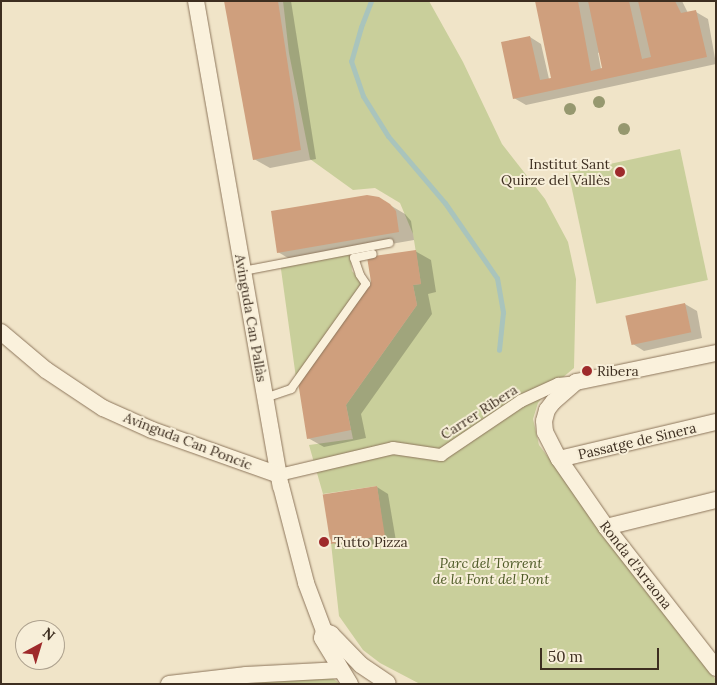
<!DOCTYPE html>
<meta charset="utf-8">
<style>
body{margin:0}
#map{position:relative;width:717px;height:685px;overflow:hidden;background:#f0e4c8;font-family:Lora,serif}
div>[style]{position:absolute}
.green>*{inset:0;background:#c9cf9b;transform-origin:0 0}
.shadow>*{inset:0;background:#0003}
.stream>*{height:5px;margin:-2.5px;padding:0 2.5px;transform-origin:2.5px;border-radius:2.5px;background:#a9c4bc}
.building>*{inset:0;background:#cf9f7d;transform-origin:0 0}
.roads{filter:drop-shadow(0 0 1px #8d765c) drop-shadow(0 0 1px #8d765c)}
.service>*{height:8px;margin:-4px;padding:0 4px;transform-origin:4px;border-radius:4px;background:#faf1dc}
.pedestrian>*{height:12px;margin:-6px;padding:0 6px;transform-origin:6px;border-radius:6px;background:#faf1dc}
.minor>*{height:16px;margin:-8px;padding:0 8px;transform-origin:8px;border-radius:8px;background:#faf1dc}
.trees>*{width:12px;height:12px;margin:-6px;border-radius:50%;background:#96986f}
.dots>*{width:14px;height:14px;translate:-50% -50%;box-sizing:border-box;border:2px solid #f7eed8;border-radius:50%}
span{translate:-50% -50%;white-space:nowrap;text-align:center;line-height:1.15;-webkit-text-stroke:4px #f7eed8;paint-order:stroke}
.poi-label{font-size:14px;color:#3d2e20}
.right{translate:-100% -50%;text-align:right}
.left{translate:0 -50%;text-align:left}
.street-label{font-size:14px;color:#3d2e20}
.park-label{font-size:14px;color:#4d5a26;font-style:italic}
.frame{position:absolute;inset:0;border:2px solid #3d2e20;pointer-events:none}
.north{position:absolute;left:15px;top:620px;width:50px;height:50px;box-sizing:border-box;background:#f7eed8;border:1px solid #ada18e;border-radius:50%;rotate:39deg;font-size:14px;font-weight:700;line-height:20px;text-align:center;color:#3d2e20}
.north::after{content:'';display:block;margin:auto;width:18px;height:22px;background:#9e2a2b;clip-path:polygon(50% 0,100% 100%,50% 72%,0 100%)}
.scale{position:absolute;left:540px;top:648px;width:119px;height:22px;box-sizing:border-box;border:2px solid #3d2e20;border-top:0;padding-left:6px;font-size:15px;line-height:18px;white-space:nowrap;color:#3d2e20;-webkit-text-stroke:4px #f7eed8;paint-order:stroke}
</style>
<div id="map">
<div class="green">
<div style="clip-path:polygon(283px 1px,429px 1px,463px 62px,502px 144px,545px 199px,568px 242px,576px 279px,574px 368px,549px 389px,538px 403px,533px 419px,539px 445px,716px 680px,716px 684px,420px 684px,380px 663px,363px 650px,339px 616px,331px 543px,384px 535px,377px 486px,323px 494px,309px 445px,353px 439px,346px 405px,417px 305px,413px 285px,421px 284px,413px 234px,400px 203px,375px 188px,353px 190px,310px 159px,289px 53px)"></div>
<div style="left:680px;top:149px;width:134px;height:114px;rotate:78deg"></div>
<div style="clip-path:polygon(350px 253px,352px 271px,364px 284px,296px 378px,280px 262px)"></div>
<div style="clip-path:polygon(330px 676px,340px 684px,211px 684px)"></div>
</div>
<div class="shadow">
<div style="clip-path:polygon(225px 1px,291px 1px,316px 159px,270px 168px,254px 159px)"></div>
<div style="clip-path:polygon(evenodd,537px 1px,682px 1px,688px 13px,696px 12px,708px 19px,716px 64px,526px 105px,514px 98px,530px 37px,541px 44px,549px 79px,553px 79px,537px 1px,600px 52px,604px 69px,601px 69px,598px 53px,600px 52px)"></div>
<div style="clip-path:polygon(378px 198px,405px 214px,411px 221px,414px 240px,293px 261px,278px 252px)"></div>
<div style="clip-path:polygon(415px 251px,431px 260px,436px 292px,428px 294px,432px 314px,361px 414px,366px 438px,324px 447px,308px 438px)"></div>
<div style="clip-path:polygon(685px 304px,697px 311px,702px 338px,644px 351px,633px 344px)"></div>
<div style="clip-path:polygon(377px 487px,388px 494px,396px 541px,344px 549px,332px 542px)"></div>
</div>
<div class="stream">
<div style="left:371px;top:1px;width:28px;rotate:111deg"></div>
<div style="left:361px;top:27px;width:35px;rotate:106deg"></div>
<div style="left:351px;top:61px;width:37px;rotate:71deg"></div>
<div style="left:363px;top:96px;width:47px;rotate:58deg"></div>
<div style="left:388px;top:136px;width:88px;rotate:49.6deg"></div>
<div style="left:445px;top:203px;width:91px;rotate:55.3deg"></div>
<div style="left:497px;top:278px;width:35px;rotate:80deg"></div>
<div style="left:503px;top:312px;width:38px;rotate:96deg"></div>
</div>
<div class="building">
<div style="clip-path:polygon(224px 1px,278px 1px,301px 150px,253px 160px)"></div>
<div style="clip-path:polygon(535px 1px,578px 1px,591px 71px,602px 68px,588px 1px,629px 1px,642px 59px,651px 57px,638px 1px,675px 1px,681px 13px,696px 10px,707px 57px,513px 99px,501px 42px,530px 36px,540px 80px,551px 78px)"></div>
<div style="clip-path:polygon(367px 195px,379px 197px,390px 204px,396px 211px,399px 232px,277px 253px,271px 211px)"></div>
<div style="clip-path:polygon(416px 250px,421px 284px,413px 285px,417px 305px,346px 405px,351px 430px,307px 439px,298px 382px,371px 282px,367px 257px)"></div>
<div style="left:685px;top:303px;width:30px;height:61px;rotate:78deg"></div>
<div style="left:377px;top:486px;width:50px;height:55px;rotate:81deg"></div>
</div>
<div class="roads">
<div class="service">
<div style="left:243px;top:271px;width:149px;rotate:-10.9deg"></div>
<div style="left:265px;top:398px;width:28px;rotate:-19deg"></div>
<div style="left:291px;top:389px;width:129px;rotate:-54.5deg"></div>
<div style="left:366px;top:284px;width:11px;rotate:-124deg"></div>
<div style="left:360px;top:275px;width:18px;rotate:-109deg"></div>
<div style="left:354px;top:258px;width:19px;rotate:-12deg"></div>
</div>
<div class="pedestrian">
<div style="left:279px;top:475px;width:117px;rotate:-13.3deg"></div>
<div style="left:393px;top:448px;width:49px;rotate:8.3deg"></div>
<div style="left:441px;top:455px;width:97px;rotate:-34deg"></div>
<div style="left:521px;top:401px;width:41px;rotate:-24.7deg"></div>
<div style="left:558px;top:384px;width:18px;rotate:-6deg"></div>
</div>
<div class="minor">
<div style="left:196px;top:1px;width:492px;rotate:80.1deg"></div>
<div style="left:281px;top:486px;width:100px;rotate:75.5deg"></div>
<div style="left:306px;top:583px;width:51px;rotate:69.4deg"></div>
<div style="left:324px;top:631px;width:7px;rotate:106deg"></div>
<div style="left:322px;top:638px;width:54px;rotate:58.7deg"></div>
<div style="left:1px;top:332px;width:59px;rotate:40.2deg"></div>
<div style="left:46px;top:370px;width:69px;rotate:33.7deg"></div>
<div style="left:103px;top:408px;width:54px;rotate:24.2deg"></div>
<div style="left:152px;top:430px;width:135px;rotate:19.5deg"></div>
<div style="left:716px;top:353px;width:143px;rotate:168.3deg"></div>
<div style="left:576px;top:382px;width:30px;rotate:139deg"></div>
<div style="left:553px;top:402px;width:10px;rotate:127deg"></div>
<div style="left:547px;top:410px;width:11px;rotate:105deg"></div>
<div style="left:544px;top:421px;width:11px;rotate:85deg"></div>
<div style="left:545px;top:432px;width:30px;rotate:63deg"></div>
<div style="left:559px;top:459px;width:83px;rotate:55.3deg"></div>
<div style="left:606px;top:527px;width:179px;rotate:52deg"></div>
<div style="left:559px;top:459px;width:161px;rotate:-13.3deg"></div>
<div style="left:606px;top:527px;width:113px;rotate:-13.8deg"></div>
<div style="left:324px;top:631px;width:8px;rotate:23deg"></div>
<div style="left:331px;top:634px;width:43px;rotate:45.9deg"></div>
<div style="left:361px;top:665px;width:32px;rotate:34deg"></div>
<div style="left:169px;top:684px;width:78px;rotate:-6.7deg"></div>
<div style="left:246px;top:675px;width:95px;rotate:-3deg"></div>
</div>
</div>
<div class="trees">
<div style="left:599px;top:102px"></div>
<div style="left:570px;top:109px"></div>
<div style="left:624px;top:129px"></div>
</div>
<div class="dots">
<div style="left:620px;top:172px;background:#9e2a2b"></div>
<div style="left:587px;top:371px;background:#9e2a2b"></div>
<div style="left:324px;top:542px;background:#9e2a2b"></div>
</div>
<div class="poi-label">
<span class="right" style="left:610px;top:172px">Institut Sant<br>Quirze del Vallès</span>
<span class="left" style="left:597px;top:371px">Ribera</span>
<span class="left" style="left:334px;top:542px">Tutto Pizza</span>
</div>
<div class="street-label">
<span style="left:251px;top:318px;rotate:80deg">Avinguda Can Pallàs</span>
<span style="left:479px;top:412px;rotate:-33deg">Carrer Ribera</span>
<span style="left:188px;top:441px;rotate:21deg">Avinguda Can Poncic</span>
<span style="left:637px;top:441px;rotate:-13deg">Passatge de Sinera</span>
<span style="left:636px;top:565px;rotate:52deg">Ronda d'Arraona</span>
</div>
<div class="park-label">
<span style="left:491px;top:571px">Parc del Torrent<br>de la Font del Pont</span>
</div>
<div class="frame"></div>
<div class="north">N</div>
<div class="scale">50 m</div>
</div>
